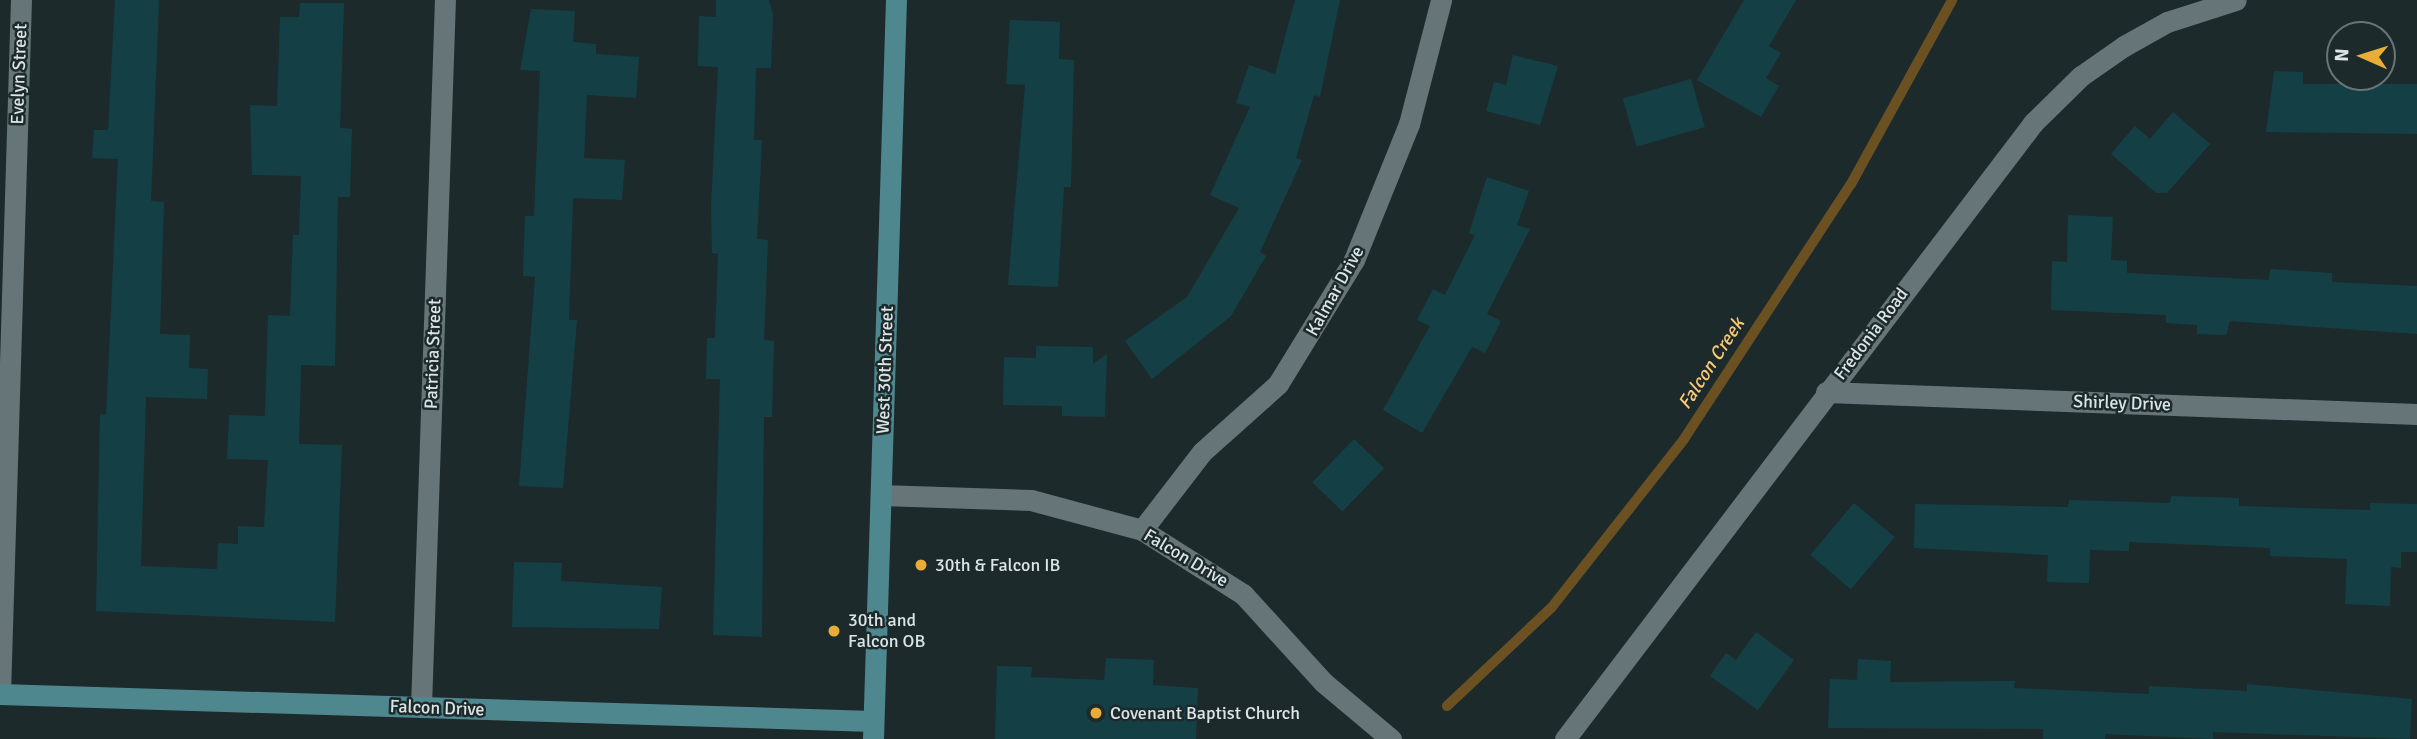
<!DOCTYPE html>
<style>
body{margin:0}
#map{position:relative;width:2417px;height:739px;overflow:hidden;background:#1d2a2c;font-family:Signika,sans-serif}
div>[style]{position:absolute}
.stream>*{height:10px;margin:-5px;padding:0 5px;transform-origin:5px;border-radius:5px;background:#6b5122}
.building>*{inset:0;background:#144045;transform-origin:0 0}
.street>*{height:21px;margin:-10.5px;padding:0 10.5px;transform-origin:10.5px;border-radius:10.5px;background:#667577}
.secondary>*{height:21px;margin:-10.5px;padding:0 10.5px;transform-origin:10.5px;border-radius:10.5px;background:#4f878e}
.dots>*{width:19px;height:19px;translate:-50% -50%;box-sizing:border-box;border:4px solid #1d2a2c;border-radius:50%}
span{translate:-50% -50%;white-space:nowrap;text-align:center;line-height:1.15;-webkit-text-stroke:5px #1d2a2c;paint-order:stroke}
.street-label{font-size:18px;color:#dce4e5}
.poi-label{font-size:18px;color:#dce4e5}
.left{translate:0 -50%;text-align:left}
.water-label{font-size:19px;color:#fcc972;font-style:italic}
.north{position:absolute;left:2326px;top:21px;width:70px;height:70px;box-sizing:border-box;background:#1d2a2c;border:2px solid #697476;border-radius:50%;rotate:273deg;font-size:19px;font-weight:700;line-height:28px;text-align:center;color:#dce4e5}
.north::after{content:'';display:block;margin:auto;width:24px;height:32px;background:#e8ac37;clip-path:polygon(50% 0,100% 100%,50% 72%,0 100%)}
</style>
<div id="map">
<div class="stream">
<div style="left:1447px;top:706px;width:144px;rotate:-43.3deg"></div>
<div style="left:1552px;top:607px;width:214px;rotate:-51.8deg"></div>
<div style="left:1684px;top:439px;width:305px;rotate:-56.8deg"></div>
<div style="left:1851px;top:184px;width:210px;rotate:-61.2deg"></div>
</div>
<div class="building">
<div style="clip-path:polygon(115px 0,159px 0,151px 201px,164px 202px,160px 334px,190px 335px,189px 368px,208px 369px,207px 399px,146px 397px,141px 566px,217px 569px,218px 543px,238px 544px,238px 526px,264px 527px,268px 460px,227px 459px,229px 415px,265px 416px,268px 315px,290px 316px,293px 235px,299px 235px,301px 176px,252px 175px,250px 105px,277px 106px,280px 17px,299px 17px,300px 3px,344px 3px,340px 128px,352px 129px,350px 197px,338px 197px,335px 366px,301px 365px,299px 444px,342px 445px,335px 622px,96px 611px,100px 414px,106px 415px,118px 159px,92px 158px,94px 130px,108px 130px)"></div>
<div style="clip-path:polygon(716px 0,769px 0,773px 15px,771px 68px,756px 68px,754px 140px,762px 140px,757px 239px,768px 240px,764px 340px,774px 341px,772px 417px,764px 417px,762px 637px,713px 635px,720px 379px,706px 379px,707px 338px,715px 338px,718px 254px,712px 253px,711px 207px,718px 67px,698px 66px,699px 16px,716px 17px)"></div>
<div style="clip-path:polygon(1295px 0,1340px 0,1320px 97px,1314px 95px,1296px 158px,1302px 160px,1260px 252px,1266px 256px,1231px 316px,1152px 379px,1125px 341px,1187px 297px,1239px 208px,1210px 195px,1250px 107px,1236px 103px,1249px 65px,1275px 74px)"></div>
<div style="clip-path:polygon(1744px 0,1796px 0,1769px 46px,1781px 53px,1766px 78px,1779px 86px,1761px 117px,1697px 80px)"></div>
<div style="clip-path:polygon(531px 9px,575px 11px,573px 42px,596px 44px,596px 54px,639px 57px,636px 98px,587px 95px,584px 158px,625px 160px,622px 200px,573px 198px,569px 320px,577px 320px,563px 488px,519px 486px,535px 277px,523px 276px,525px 216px,534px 216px,540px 71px,520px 70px)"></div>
<div style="clip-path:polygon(1010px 20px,1060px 22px,1059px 59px,1074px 60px,1071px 187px,1064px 187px,1058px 287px,1008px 285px,1025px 85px,1006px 84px)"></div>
<div style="clip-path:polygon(1513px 55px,1558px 66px,1540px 125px,1486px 111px,1494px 82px,1506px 85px)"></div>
<div style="clip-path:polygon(2274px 71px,2303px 72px,2303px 84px,2417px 84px,2417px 134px,2266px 132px)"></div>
<div style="left:1691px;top:79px;width:50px;height:71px;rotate:74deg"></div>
<div style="clip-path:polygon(2173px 112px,2210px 144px,2167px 193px,2156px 193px,2111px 154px,2135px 126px,2150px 139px)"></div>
<div style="clip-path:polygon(1487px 177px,1529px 191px,1517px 225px,1530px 229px,1487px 314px,1501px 321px,1485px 353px,1472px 347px,1422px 433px,1383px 410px,1430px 326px,1417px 320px,1433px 289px,1445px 295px,1475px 235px,1469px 233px)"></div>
<div style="clip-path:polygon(2068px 215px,2113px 217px,2111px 260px,2127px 261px,2127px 273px,2269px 280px,2270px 269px,2332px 273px,2332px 282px,2417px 286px,2417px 334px,2230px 321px,2226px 335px,2197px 334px,2197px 325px,2166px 323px,2166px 315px,2051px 310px,2052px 261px,2067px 262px)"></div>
<div style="clip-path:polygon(1036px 346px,1093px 347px,1093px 364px,1107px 354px,1105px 417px,1062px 416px,1062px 406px,1003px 405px,1004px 357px,1036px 358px)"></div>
<div style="left:1354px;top:439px;width:42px;height:60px;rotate:44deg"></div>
<div style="clip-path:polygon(2171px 496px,2239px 498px,2239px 506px,2370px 510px,2370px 503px,2417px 504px,2417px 552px,2401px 552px,2401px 568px,2391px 567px,2390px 606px,2345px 604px,2347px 559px,2270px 556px,2270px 548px,2129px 542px,2129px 551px,2090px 550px,2089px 583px,2047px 582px,2048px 555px,1914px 548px,1915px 504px,2068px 507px,2069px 500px,2170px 503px)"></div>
<div style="left:1854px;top:503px;width:53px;height:68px;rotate:40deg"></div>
<div style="clip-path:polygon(514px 562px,562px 563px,561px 581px,662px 587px,659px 629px,512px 627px)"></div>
<div style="clip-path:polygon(1756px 632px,1794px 660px,1758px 710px,1710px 676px,1726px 653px,1736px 660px)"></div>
<div style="clip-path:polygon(1106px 658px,1154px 660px,1153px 685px,1198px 688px,1196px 739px,995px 739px,997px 666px,1032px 667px,1031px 677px,1104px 680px)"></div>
<div style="clip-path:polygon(1858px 659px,1891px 661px,1890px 682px,2015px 681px,2014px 688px,2149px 694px,2149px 686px,2247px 691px,2247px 684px,2412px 699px,2410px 739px,2213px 732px,2213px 739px,2105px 734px,2105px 739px,2043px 739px,2043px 729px,1828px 728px,1830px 679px,1857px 680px)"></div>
</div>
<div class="street">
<div style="left:1826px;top:392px;width:591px;rotate:2.13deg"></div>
<div style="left:881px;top:495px;width:150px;rotate:1.9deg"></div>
<div style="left:1031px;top:500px;width:115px;rotate:15.1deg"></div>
<div style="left:1142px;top:530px;width:120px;rotate:32.4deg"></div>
<div style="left:1243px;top:594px;width:119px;rotate:47.7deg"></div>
<div style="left:1323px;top:682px;width:89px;rotate:40deg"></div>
<div style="left:1142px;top:530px;width:98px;rotate:-52.4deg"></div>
<div style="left:1202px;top:452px;width:102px;rotate:-41.8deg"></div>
<div style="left:1278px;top:384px;width:145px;rotate:-58.5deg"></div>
<div style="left:1354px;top:260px;width:147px;rotate:-68deg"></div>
<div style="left:1409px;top:124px;width:128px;rotate:-75.5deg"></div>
<div style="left:0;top:694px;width:694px;rotate:-88.27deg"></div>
<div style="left:421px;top:707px;width:707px;rotate:-88.06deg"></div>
<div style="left:1565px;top:739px;width:774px;rotate:-52.77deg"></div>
<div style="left:2033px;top:123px;width:67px;rotate:-44.4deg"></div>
<div style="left:2081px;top:76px;width:52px;rotate:-34.9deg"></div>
<div style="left:2124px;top:46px;width:49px;rotate:-29.2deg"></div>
<div style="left:2167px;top:22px;width:72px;rotate:-17.7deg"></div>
</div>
<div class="secondary">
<div style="left:0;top:694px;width:873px;rotate:1.77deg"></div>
<div style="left:873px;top:739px;width:739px;rotate:-88.22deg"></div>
</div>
<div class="dots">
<div style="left:921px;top:565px;background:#e8ac37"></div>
<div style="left:834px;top:631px;background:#e8ac37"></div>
<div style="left:1096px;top:713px;background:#e8ac37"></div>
</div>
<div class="street-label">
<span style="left:19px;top:74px;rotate:-88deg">Evelyn Street</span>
<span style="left:1335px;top:291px;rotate:-61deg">Kalmar Drive</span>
<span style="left:1871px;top:334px;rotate:-53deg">Fredonia Road</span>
<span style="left:433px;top:354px;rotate:-88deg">Patricia Street</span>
<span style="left:885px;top:370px;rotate:-88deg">West 30th Street</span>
<span style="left:2122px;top:403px;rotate:2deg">Shirley Drive</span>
<span style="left:1186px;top:558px;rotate:31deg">Falcon Drive</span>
<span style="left:437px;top:708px;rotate:2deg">Falcon Drive</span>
</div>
<div class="poi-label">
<span class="left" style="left:935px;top:565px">30th &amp; Falcon IB</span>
<span class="left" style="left:848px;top:631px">30th and<br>Falcon OB</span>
<span class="left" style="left:1110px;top:713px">Covenant Baptist Church</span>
</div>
<div class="water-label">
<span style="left:1712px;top:364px;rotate:-57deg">Falcon Creek</span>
</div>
<div class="north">N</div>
</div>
